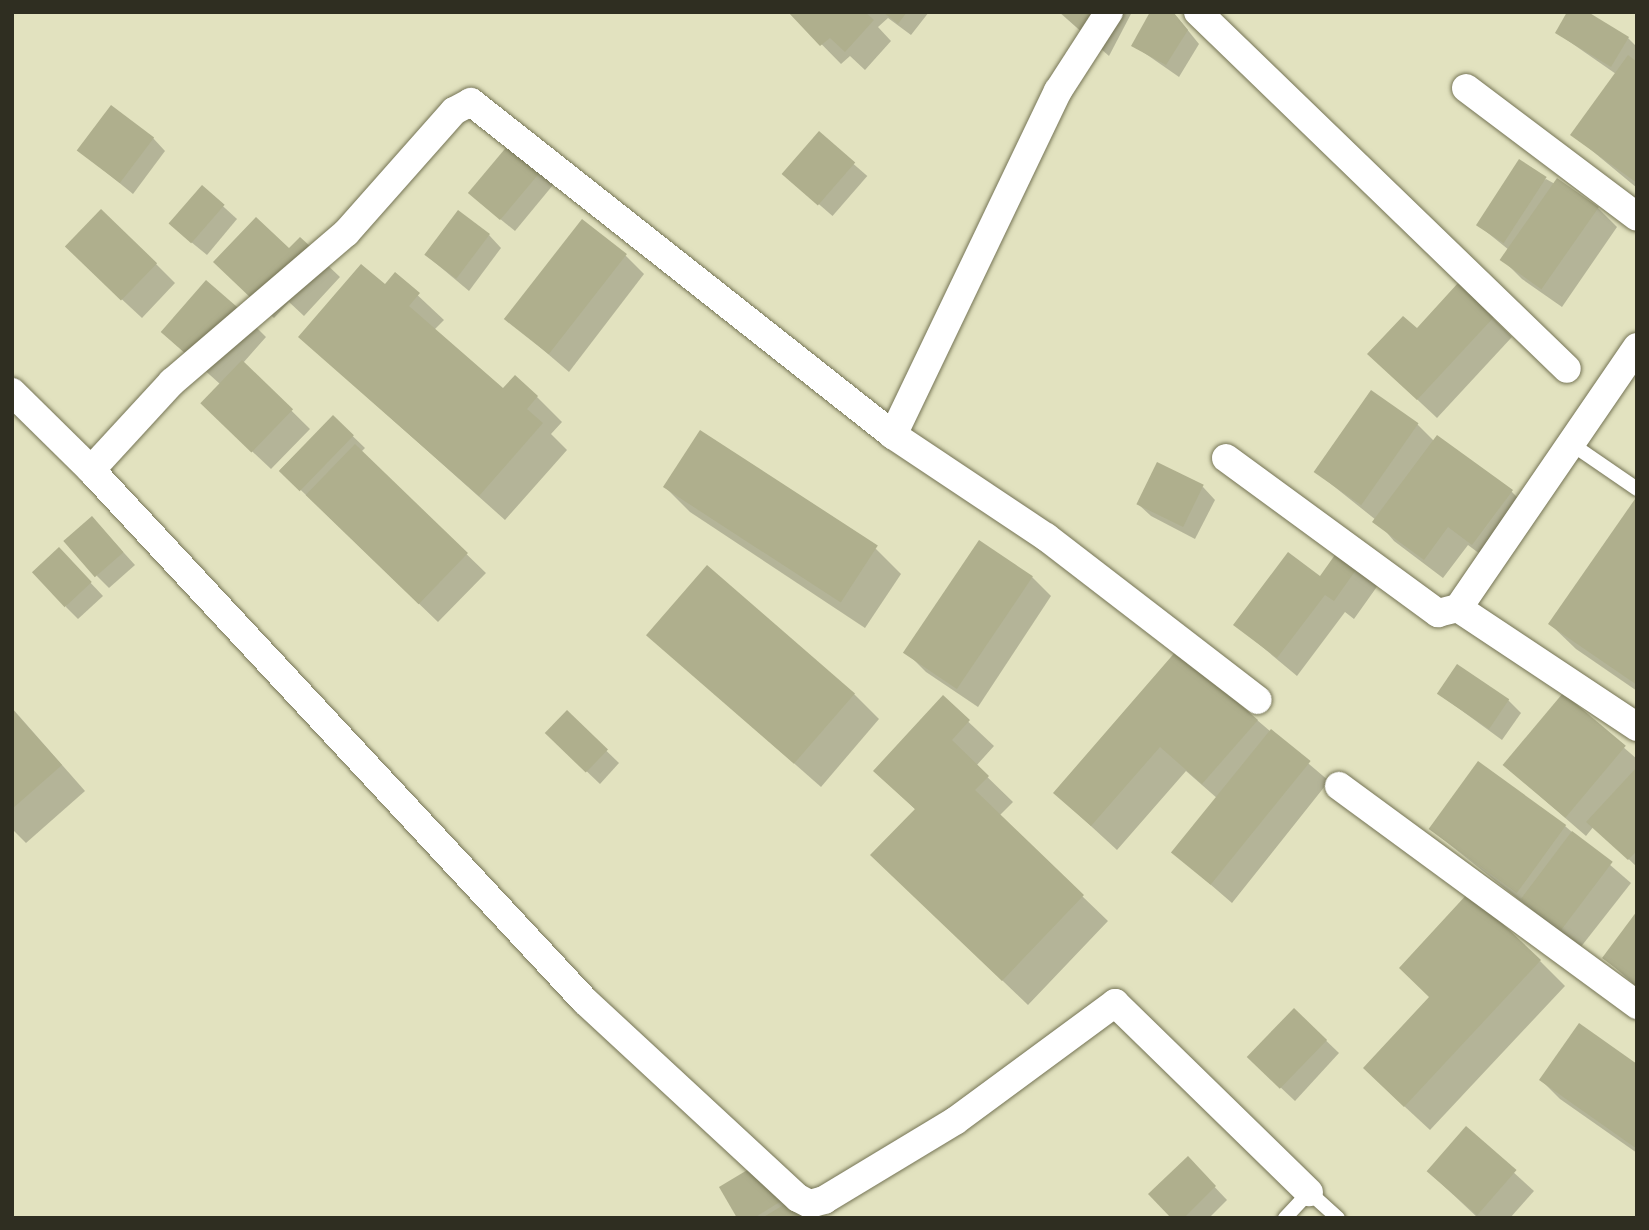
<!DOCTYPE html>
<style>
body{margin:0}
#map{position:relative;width:1649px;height:1230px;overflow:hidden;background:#e2e2bf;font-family:"Crimson Pro",serif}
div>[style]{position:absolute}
.shadow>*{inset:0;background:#0003;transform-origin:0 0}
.building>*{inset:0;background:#afaf8d;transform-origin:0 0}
.roads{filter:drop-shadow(0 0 2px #757455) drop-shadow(0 0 2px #757455)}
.service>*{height:14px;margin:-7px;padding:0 7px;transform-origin:7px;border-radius:7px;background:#fff}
.minor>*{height:28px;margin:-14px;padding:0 14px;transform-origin:14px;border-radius:14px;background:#fff}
span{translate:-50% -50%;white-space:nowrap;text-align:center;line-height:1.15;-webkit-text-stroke:5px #e2e2bf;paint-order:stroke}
.frame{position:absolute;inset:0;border:14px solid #2f2e21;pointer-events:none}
</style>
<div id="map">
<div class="shadow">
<div style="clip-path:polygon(790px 12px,929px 12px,911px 35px,888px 18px,878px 27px,891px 41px,865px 70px,850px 56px,841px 64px)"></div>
<div style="clip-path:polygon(1059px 12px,1132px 12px,1109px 56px)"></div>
<div style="clip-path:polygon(1152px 12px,1173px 12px,1199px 44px,1179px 77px,1133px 45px)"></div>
<div style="clip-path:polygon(1557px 33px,1628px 38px,1637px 47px,1637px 188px,1572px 134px,1616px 74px)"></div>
<div style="left:819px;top:134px;width:64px;height:53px;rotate:41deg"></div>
<div style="clip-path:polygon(153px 138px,165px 151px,133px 194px,80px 151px)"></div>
<div style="clip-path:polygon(540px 172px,553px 185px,515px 231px,483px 205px)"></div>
<div style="clip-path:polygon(1546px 179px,1598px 208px,1617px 227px,1562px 307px,1522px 279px,1503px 260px,1509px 250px,1478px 225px)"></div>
<div style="clip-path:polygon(203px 188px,237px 219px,207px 255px,185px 237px)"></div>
<div style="clip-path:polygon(489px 235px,501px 248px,469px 291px,426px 255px)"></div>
<div style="clip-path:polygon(300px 239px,340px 277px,304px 316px,289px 302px,274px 318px,235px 281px,290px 251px)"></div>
<div style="clip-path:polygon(625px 255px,644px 274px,569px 372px,507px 319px)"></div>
<div style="clip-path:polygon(156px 264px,175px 283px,142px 318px,86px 266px)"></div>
<div style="clip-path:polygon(396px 275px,444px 320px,434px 330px,503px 391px,537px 397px,562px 422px,551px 434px,567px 450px,505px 520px,300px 337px,385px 287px)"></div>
<div style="clip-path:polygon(247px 318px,266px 337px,243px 363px,310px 429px,271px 469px,221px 422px,220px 384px,162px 332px)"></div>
<div style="clip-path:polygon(1493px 318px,1512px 337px,1437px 418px,1389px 373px,1417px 331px)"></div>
<div style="clip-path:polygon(333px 417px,365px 448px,361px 452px,486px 573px,438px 622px,280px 470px)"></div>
<div style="clip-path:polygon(1417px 424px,1434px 441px,1512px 492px,1531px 511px,1492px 563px,1468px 545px,1443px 578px,1394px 541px,1376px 520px,1316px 472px)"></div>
<div style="clip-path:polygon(701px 432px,876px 549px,901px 574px,865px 628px,690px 512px,665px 487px)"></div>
<div style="clip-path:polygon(1203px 487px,1215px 500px,1195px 539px,1151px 516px,1138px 504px)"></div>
<div style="clip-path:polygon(1637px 502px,1637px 691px,1576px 649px,1550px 624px)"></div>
<div style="clip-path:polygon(104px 531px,135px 565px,109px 588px,97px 576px)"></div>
<div style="clip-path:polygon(1342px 548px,1381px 581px,1354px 619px,1345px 612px,1297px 676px,1236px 625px,1320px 578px)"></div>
<div style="clip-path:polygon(71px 562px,103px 596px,78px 619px,66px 607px)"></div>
<div style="clip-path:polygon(1032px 577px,1051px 596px,978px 707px,926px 672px,907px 653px)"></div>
<div style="clip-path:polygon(648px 635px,854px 694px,879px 719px,821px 787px)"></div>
<div style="clip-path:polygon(1177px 652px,1329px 781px,1232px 903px,1174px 853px,1218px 799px,1186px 771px,1117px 850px,1055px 793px)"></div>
<div style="clip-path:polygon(1439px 694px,1508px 700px,1521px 713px,1502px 740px)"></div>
<div style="clip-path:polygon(1563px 695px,1637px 759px,1637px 867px,1594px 826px,1586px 836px,1504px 765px)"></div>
<div style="clip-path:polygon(943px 698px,994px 746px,976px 766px,1013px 802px,999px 816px,1108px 921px,1028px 1005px,898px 880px,916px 810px,875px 771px)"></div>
<div style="clip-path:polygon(12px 708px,85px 791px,26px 843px,12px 829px)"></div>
<div style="clip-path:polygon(567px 713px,619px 763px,600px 784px,560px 746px)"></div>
<div style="clip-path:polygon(1478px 763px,1565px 826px,1631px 883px,1580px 948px,1430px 829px)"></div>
<div style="clip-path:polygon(1637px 914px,1637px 987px,1604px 958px)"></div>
<div style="clip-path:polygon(1540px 961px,1565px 986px,1430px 1130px,1390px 1093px,1431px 997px)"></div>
<div style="clip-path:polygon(1294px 1010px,1339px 1053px,1295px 1101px,1262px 1070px)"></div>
<div style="clip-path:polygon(1637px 1066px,1637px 1153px,1560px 1099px,1541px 1080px)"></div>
<div style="clip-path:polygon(1466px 1129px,1534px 1191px,1510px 1218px,1478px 1218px,1428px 1171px)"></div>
<div style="clip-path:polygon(768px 1159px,803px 1209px,812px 1218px,740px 1218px)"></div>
<div style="clip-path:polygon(1188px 1159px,1227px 1200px,1209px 1218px,1173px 1218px)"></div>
</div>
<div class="building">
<div style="clip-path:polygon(788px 12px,865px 12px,874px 20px,845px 52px,830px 38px,820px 46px)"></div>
<div style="clip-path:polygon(883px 12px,907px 12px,898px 24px)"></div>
<div style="clip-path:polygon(1060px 12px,1094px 12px,1083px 33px)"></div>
<div style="clip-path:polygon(1150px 12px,1173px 12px,1188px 30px,1166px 65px,1131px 46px)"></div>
<div style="clip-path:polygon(1567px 12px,1588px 12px,1629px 37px,1611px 67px,1555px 33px)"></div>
<div style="clip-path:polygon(1628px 55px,1637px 62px,1637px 183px,1570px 135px)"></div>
<div style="left:111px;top:105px;width:54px;height:57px;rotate:37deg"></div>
<div style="left:819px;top:131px;width:48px;height:57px;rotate:41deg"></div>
<div style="left:509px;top:144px;width:42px;height:64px;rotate:40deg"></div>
<div style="left:1519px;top:159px;width:33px;height:79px;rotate:33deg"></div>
<div style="left:1557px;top:178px;width:51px;height:100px;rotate:35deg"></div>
<div style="left:202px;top:185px;width:30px;height:51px;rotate:41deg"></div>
<div style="left:101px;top:209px;width:78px;height:52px;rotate:44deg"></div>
<div style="left:458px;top:210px;width:40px;height:56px;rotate:37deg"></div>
<div style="clip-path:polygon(256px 217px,289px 248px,300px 237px,322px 257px,253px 300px,213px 262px)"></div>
<div style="left:582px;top:219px;width:57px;height:127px;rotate:38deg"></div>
<div style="clip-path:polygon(361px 264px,385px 284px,395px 272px,420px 293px,409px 306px,503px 388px,515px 375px,538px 396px,527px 409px,543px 423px,479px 496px,298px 337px)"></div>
<div style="left:206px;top:280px;width:55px;height:69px;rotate:41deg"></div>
<div style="clip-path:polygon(1458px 283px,1494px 317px,1417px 400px,1367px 354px,1403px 316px,1417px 328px)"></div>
<div style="left:242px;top:360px;width:71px;height:60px;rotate:44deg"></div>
<div style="left:1371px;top:390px;width:58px;height:100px;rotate:35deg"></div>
<div style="left:333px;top:415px;width:29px;height:78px;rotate:44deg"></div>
<div style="left:700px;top:430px;width:212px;height:68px;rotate:33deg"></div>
<div style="clip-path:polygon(1437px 435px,1513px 490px,1472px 545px,1448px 527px,1424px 560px,1372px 522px)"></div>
<div style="left:355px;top:444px;width:157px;height:71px;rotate:44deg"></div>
<div style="left:1157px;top:462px;width:52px;height:47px;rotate:26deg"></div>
<div style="clip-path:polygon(1635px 499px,1637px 500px,1637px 685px,1548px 624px)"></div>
<div style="left:92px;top:516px;width:48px;height:38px;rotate:49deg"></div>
<div style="left:979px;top:540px;width:65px;height:136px;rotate:34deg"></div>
<div style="clip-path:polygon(1342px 545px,1363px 560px,1334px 601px,1325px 595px,1277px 658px,1233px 625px,1288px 552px,1320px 576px)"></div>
<div style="left:59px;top:547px;width:48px;height:37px;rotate:47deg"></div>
<div style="left:707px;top:565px;width:196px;height:93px;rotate:41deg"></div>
<div style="clip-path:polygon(1177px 650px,1258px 720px,1202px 784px,1160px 747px,1091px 826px,1053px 793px)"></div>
<div style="left:1457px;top:664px;width:63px;height:36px;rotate:34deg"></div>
<div style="left:1563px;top:693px;width:82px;height:94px;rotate:40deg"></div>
<div style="clip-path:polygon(943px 695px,970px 720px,952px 740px,989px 776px,975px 790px,1084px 895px,1002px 981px,870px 855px,915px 809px,873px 771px)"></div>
<div style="clip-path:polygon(12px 709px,62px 765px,12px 809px)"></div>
<div style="left:567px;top:710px;width:57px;height:32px;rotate:44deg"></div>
<div style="left:1271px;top:729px;width:51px;height:159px;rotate:39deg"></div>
<div style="left:1478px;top:761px;width:109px;height:84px;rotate:36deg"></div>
<div style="clip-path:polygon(1637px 767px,1637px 851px,1628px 860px,1586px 822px)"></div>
<div style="left:1572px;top:831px;width:51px;height:85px;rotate:37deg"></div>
<div style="clip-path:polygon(1469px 892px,1541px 960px,1404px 1107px,1363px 1068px,1429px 997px,1399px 968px)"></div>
<div style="clip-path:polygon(1637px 911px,1637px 984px,1602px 958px)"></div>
<div style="left:1294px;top:1008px;width:46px;height:68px;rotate:44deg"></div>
<div style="clip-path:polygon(1579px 1023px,1637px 1064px,1637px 1149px,1539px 1080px)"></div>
<div style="left:1466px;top:1126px;width:67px;height:60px;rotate:41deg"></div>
<div style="clip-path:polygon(1188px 1156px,1216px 1186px,1184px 1218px,1171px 1218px,1148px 1194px)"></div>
<div style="clip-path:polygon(769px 1157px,791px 1195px,754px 1218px,737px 1218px,719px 1187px)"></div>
<div style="clip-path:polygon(795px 1198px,806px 1218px,762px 1218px)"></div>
</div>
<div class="roads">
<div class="service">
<div style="left:1570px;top:443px;width:81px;rotate:34.5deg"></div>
<div style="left:1285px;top:1218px;width:35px;rotate:-47deg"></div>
<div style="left:1309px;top:1192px;width:39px;rotate:42deg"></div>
</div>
<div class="minor">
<div style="left:1198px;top:12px;width:513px;rotate:44.05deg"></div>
<div style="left:1466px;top:88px;width:214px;rotate:37deg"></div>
<div style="left:1637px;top:347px;width:316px;rotate:124.4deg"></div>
<div style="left:1458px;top:608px;width:215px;rotate:33.6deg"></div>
<div style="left:12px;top:392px;width:111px;rotate:44.6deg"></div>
<div style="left:91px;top:470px;width:725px;rotate:47.07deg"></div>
<div style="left:585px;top:1001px;width:290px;rotate:42.8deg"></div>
<div style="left:798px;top:1198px;width:13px;rotate:27deg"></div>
<div style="left:810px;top:1204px;width:15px;rotate:-16deg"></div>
<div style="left:824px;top:1200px;width:153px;rotate:-31.1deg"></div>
<div style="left:955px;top:1121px;width:199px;rotate:-36.4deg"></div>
<div style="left:1115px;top:1003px;width:271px;rotate:44.3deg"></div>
<div style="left:893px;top:435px;width:382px;rotate:-64.4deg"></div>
<div style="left:1058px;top:91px;width:94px;rotate:-57.2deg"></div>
<div style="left:1226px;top:458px;width:263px;rotate:36.2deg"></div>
<div style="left:1438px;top:613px;width:21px;rotate:-14deg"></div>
<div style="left:91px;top:470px;width:120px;rotate:-47.4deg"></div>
<div style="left:172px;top:382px;width:229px;rotate:-40.6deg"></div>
<div style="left:346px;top:233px;width:163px;rotate:-48.5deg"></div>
<div style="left:454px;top:111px;width:19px;rotate:-28deg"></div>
<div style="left:471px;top:102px;width:538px;rotate:38.28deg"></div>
<div style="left:893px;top:435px;width:184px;rotate:33.7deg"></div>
<div style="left:1046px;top:537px;width:267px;rotate:37.6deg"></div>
<div style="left:1339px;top:786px;width:370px;rotate:36.3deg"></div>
</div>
</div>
<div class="frame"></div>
</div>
